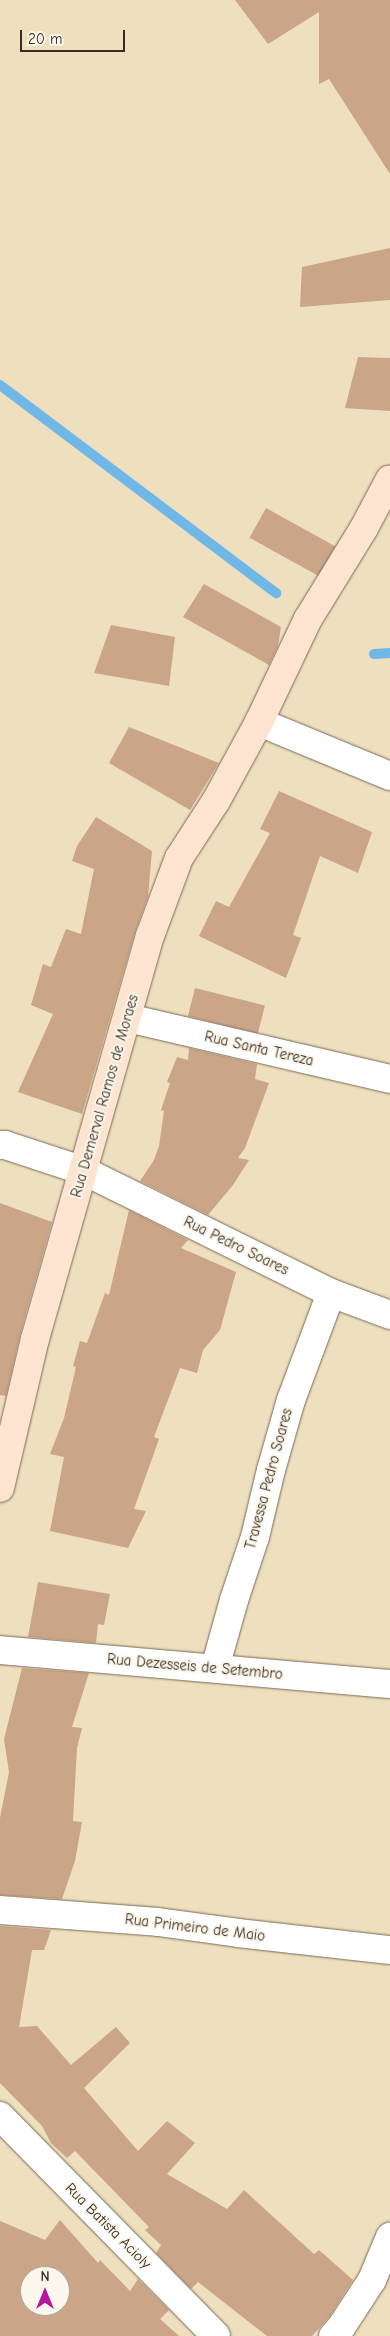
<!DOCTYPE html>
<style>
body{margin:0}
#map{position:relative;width:390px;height:2336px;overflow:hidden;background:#eedfbe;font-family:"Comic Neue",sans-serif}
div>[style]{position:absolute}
.stream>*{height:10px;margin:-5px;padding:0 5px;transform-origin:5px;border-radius:5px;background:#6eb7e6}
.building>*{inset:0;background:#caa587;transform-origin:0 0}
.roads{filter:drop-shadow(0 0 1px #7a6956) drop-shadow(0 0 1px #7a6956)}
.street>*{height:28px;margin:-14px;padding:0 14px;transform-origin:14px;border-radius:14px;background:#fff}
.secondary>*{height:28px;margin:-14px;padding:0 14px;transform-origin:14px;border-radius:14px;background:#fde4d0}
span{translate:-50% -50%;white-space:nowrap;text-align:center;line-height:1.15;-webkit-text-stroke:4px #fbf7ec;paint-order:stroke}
.street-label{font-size:15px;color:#3b2a1e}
.north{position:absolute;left:20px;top:2266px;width:50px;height:50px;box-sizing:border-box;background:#fbf7ec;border:1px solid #aea59a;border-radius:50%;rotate:0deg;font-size:14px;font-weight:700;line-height:20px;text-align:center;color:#3b2a1e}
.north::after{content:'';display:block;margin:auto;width:18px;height:22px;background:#b5179e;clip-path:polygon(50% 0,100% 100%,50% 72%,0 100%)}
.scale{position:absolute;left:20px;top:30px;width:105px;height:22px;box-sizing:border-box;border:2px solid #3b2a1e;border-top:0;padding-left:6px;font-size:15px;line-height:18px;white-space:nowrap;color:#3b2a1e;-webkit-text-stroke:4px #fbf7ec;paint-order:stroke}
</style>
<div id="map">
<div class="stream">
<div style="left:0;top:385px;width:346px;rotate:37deg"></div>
<div style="left:374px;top:654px;width:16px;rotate:-4deg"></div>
</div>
<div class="building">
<div style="clip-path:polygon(235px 0,390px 0,390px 174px,329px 79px,319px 84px,319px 12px,268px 44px)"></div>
<div style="clip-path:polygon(390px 248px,390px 300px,300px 307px,302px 267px)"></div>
<div style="clip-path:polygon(358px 357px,390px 358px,390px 411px,345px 408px)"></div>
<div style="left:266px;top:508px;width:79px;height:34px;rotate:29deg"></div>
<div style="clip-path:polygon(204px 584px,281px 627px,278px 646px,269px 665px,183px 617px)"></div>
<div style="clip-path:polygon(111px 625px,175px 637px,169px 686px,94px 673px)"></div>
<div style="clip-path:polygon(129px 727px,219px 763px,190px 810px,109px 763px)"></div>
<div style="clip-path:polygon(279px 791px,372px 832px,358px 873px,320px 856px,293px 935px,301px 938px,286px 978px,199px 936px,216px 901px,229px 907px,270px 833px,260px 829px)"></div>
<div style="clip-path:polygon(96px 817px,152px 851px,148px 897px,135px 932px,82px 1114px,18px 1092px,53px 1014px,31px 1005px,43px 964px,51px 967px,66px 929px,81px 934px,94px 869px,72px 861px,77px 846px)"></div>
<div style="left:195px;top:988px;width:72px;height:29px;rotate:14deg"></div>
<div style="clip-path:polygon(189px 1048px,257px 1064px,255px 1079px,269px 1083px,245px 1148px,238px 1158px,249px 1160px,233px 1185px,208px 1215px,140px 1181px,154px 1160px,159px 1146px,164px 1111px,161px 1110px,170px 1083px,167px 1082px,177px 1057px,188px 1060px)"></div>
<div style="clip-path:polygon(0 1203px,52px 1222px,20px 1335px,6px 1396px,0 1395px)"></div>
<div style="clip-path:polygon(129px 1210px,188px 1240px,181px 1248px,236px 1272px,220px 1330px,203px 1350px,197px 1373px,180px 1368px,154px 1437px,159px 1439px,134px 1509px,146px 1511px,128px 1548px,50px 1531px,64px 1457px,50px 1454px,64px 1418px,76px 1367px,73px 1366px,80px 1341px,87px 1343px,105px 1293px,109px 1295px)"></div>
<div style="clip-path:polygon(38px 1582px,110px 1594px,104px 1625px,98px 1624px,96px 1643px,28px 1637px)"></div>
<div style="clip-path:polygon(22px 1668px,89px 1673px,72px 1727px,82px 1728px,77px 1748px,73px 1821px,82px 1822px,75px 1861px,62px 1899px,0 1895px,0 1818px,9px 1772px,4px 1739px)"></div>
<div style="clip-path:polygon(0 1926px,51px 1930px,44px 1950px,32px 1950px,19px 2027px,37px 2026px,71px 2065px,116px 2027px,130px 2043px,84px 2088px,138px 2151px,167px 2121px,195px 2143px,167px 2174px,227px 2209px,244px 2190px,314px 2254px,319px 2250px,353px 2280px,330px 2316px,312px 2336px,267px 2336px,198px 2282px,191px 2289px,156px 2253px,161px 2245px,145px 2230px,149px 2227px,75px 2151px,67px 2158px,51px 2143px,42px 2126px,0 2083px)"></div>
<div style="clip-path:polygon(evenodd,60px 2220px,98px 2263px,100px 2260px,130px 2291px,138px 2279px,169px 2310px,160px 2319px,179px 2336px,0 2336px,0 2221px,45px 2240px,60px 2220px,30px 2276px,60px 2276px,60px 2306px,30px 2306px,30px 2276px)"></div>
</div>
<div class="roads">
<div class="street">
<div style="left:259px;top:722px;width:142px;rotate:22.4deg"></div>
<div style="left:128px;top:1018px;width:269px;rotate:13.1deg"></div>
<div style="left:0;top:1145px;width:5px"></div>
<div style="left:5px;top:1145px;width:83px;rotate:18.2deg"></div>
<div style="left:84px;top:1171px;width:275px;rotate:26.3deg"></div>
<div style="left:331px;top:1293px;width:63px;rotate:20.4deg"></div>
<div style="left:0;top:1650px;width:391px;rotate:5deg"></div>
<div style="left:215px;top:1668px;width:71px;rotate:-74.4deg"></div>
<div style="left:234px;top:1600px;width:66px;rotate:-71.6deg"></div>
<div style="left:255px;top:1537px;width:69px;rotate:-76.6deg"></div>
<div style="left:271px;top:1470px;width:73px;rotate:-74.1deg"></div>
<div style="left:291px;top:1400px;width:114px;rotate:-69.5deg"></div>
<div style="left:0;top:1910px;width:158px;rotate:4.3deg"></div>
<div style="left:158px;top:1922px;width:81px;rotate:7.8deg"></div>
<div style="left:238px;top:1933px;width:153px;rotate:6.4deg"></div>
<div style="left:0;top:2116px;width:308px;rotate:45.5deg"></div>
<div style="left:333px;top:2336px;width:13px;rotate:-48deg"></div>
<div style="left:342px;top:2326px;width:55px;rotate:-56.9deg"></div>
<div style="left:372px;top:2280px;width:47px;rotate:-67.3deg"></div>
</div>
<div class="secondary">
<div style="left:0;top:1488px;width:153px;rotate:-76.8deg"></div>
<div style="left:35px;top:1339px;width:419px;rotate:-74.1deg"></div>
<div style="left:150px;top:936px;width:83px;rotate:-69.6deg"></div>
<div style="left:179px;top:858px;width:68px;rotate:-57deg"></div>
<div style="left:216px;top:801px;width:90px;rotate:-61.4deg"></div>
<div style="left:259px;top:722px;width:114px;rotate:-64.6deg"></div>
<div style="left:308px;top:619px;width:107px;rotate:-58.4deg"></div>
<div style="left:364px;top:528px;width:55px;rotate:-62deg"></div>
</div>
</div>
<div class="street-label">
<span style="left:259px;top:1049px;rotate:13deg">Rua Santa Tereza</span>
<span style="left:105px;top:1096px;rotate:-74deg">Rua Demerval Ramos de Moraes</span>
<span style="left:236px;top:1246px;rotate:26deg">Rua Pedro Soares</span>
<span style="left:269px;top:1479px;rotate:-75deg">Travessa Pedro Soares</span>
<span style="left:195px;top:1667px;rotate:5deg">Rua Dezesseis de Setembro</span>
<span style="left:195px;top:1928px;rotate:7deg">Rua Primeiro de Maio</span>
<span style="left:108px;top:2226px;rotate:45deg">Rua Batista Acioly</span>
</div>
<div class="north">N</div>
<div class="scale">20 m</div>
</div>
